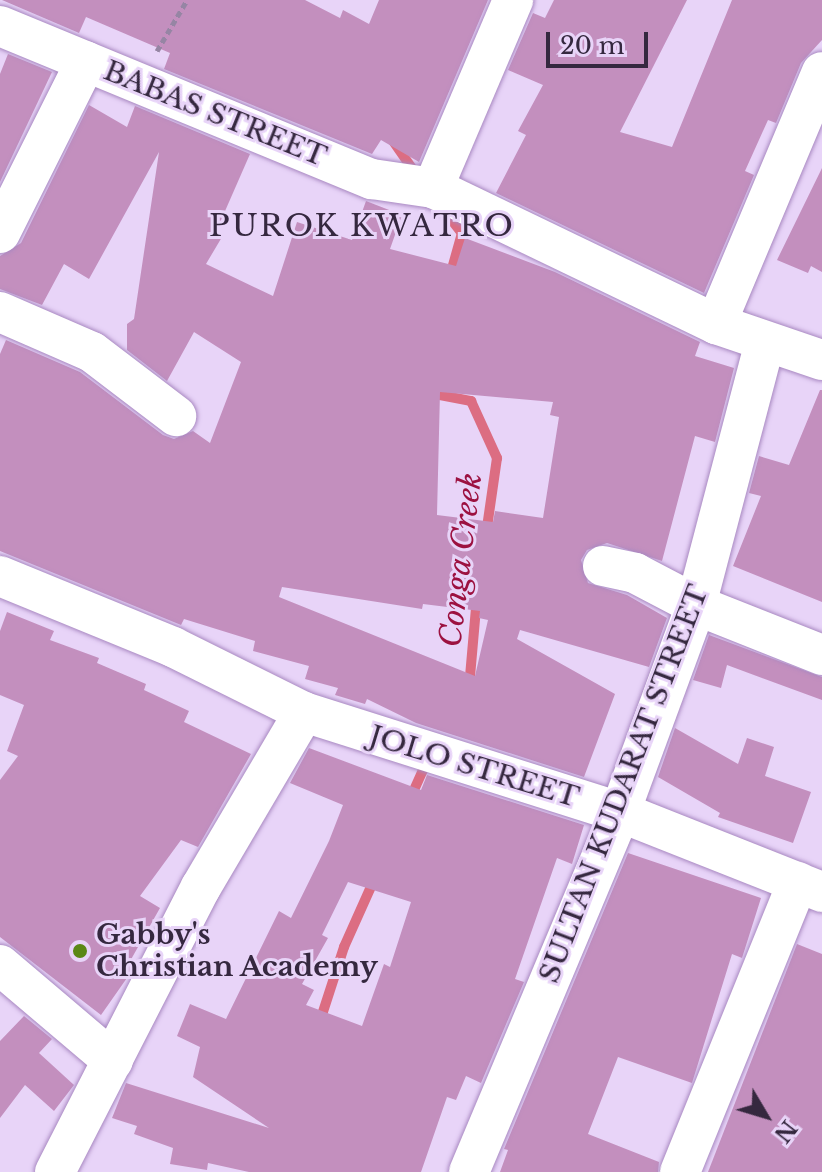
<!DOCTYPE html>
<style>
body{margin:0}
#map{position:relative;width:822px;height:1172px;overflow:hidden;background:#e8d4f8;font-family:"Libre Baskerville",serif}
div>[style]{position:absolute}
.stream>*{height:10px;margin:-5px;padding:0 5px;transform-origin:5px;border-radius:5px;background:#dc6d82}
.building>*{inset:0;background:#c38fbe}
.path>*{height:5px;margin-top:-2.5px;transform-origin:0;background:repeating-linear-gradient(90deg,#9685a4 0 6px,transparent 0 10px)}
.roads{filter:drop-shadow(0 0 2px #a888c1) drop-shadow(0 0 2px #a888c1)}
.minor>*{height:40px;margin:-20px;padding:0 20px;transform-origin:20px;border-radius:20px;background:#fff}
.dots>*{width:22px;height:22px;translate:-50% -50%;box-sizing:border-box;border:4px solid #e8d4f8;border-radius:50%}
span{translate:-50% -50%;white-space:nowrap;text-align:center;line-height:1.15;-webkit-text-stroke:6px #e8d4f8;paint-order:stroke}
.street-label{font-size:28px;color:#35283f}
.poi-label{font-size:28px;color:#35283f;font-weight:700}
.left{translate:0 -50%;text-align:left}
.neighbourhood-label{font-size:30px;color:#35283f;letter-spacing:2px}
.water-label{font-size:30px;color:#9c1140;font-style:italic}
.north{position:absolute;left:726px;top:1076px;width:80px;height:80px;-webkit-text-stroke:6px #e8d4f8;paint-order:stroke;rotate:128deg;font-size:22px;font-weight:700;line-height:32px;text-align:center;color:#35283f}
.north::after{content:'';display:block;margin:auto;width:28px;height:36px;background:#35283f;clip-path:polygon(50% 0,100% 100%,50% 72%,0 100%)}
.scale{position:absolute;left:546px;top:32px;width:102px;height:36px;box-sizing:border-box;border:4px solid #35283f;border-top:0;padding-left:10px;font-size:24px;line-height:28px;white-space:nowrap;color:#35283f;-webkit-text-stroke:6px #e8d4f8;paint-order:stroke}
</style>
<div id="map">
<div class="stream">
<div style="left:393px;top:141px;width:40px;rotate:55.1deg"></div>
<div style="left:443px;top:209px;width:31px;rotate:52deg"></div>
<div style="left:462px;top:233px;width:45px;rotate:105.6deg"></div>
<div style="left:443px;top:379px;width:16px;rotate:101deg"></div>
<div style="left:440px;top:395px;width:32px;rotate:11deg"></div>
<div style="left:471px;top:401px;width:63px;rotate:65.5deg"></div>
<div style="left:497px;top:458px;width:77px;rotate:98.2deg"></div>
<div style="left:469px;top:688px;width:91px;rotate:-85deg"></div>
<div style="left:410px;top:799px;width:42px;rotate:-65.9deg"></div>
<div style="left:320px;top:1021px;width:78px;rotate:-72deg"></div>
<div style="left:344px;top:947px;width:73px;rotate:-65.9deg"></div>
</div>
<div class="building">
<div style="clip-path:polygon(2px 0,305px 0,340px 18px,343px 10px,369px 24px,379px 0,488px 0,419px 162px,381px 140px,372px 154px,164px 69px,170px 53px,86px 17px,79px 33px)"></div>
<div style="clip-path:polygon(554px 0,687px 0,620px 132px,672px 147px,732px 0,822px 0,822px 40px,801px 63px,776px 123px,768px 120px,745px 171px,754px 175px,704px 293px,496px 193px,526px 135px,518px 131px,543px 85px,508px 70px,533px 13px,545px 18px)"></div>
<div style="clip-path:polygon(8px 54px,52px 72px,0 182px,0 74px)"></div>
<div style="clip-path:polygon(evenodd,89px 105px,127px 127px,135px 106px,250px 154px,215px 234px,222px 237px,206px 264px,273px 296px,297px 222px,352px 240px,366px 201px,402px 215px,390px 249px,456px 266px,465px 238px,555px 272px,700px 342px,695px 356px,734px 368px,715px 442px,695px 436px,662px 561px,607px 543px,587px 550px,581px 560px,588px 583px,627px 595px,667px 618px,649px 667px,520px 630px,517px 639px,615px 694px,584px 777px,416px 723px,367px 699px,365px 704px,335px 695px,338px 688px,305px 679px,309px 666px,253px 651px,255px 641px,184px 619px,181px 625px,0 551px,0 354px,6px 340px,80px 372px,163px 435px,174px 439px,193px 431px,210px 443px,241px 362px,194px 332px,167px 381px,127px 350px,127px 324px,134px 319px,159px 152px,89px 279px,64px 264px,42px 305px,0 289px,0 256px,21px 243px,89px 105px,440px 392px,553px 402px,550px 415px,559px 417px,543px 518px,495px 511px,493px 522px,437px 515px,440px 392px,89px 105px,282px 587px,422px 609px,423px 604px,480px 611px,479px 618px,488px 620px,475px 676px,279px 597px,282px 587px)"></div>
<div style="clip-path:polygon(822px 168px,822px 272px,811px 266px,808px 273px,777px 260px)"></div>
<div style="clip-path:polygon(820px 390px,822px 390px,822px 602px,733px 566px,761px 496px,749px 493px,759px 456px,789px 465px)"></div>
<div style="clip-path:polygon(7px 612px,54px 631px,50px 640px,99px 658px,97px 663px,146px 684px,144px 690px,189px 711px,184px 722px,251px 754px,198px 847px,181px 840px,140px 896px,160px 908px,129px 963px,134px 968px,101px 1015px,0 937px,0 780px,18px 756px,7px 751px,24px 705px,0 695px,0 631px)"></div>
<div style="clip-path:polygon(709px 635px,822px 677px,822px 700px,727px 665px,721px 688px,693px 680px)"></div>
<div style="clip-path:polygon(675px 728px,738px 764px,747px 738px,774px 747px,765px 776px,811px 792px,793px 843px,718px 817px,720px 813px,658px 777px)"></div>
<div style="clip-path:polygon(evenodd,309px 748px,421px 790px,427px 775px,584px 825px,572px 864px,557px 858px,515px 979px,524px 982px,481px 1083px,466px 1076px,456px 1100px,447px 1097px,421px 1172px,249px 1172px,208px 1163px,207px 1170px,170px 1164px,173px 1148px,134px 1134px,137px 1126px,112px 1118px,126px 1083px,269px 1128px,193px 1077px,200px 1047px,177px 1036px,190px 1004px,226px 1019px,279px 911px,291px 918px,329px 841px,343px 805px,290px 783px,309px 748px,348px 882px,411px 902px,390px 967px,384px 964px,362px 1026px,306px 1005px,314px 990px,302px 984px,328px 938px,322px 935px,348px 882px)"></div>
<div style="clip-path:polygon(628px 853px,761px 898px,742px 958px,732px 954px,692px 1083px,618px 1057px,588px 1134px,659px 1162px,658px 1172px,500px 1172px,508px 1150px,504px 1149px)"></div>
<div style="clip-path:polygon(797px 944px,822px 954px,822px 1172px,708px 1172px)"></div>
<div style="clip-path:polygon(24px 1016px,52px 1039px,39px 1053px,74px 1085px,54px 1111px,25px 1085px,0 1118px,0 1041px)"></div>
</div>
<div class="path">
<div style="left:157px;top:51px;width:59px;rotate:-59.5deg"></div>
</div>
<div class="roads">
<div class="minor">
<div style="left:0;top:26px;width:402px;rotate:22.4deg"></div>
<div style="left:372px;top:179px;width:62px;rotate:8.4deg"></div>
<div style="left:433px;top:188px;width:314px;rotate:25.7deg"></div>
<div style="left:716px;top:324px;width:112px;rotate:18.8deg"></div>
<div style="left:433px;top:188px;width:204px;rotate:-66.9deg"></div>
<div style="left:0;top:233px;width:192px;rotate:-63.4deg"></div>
<div style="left:0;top:312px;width:100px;rotate:23.5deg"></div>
<div style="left:92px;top:352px;width:106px;rotate:37.3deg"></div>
<div style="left:716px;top:324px;width:273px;rotate:-67.2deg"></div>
<div style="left:603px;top:566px;width:33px;rotate:12deg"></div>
<div style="left:635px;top:573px;width:69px;rotate:27.7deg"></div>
<div style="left:696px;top:605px;width:136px;rotate:21.6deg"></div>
<div style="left:0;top:576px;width:187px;rotate:22.3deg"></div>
<div style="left:173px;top:647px;width:146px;rotate:26.4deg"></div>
<div style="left:304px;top:712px;width:331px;rotate:17.6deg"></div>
<div style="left:620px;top:812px;width:217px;rotate:21.6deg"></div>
<div style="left:0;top:965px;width:148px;rotate:40.3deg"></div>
<div style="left:55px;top:1172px;width:320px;rotate:-62.9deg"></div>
<div style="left:201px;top:887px;width:203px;rotate:-59.5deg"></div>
<div style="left:469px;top:1172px;width:390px;rotate:-67.2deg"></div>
<div style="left:620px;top:812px;width:221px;rotate:-69.8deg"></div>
<div style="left:696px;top:605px;width:272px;rotate:-75.3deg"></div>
<div style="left:680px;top:1172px;width:313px;rotate:-67.9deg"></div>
</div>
</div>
<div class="dots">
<div style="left:80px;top:951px;background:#5a8716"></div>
</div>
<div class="street-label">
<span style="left:215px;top:114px;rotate:22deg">BABAS STREET</span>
<span style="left:474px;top:767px;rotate:17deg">JOLO STREET</span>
<span style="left:624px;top:784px;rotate:-69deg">SULTAN KUDARAT STREET</span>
</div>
<div class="poi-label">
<span class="left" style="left:96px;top:951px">Gabby's<br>Christian Academy</span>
</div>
<div class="neighbourhood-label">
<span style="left:362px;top:226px">PUROK KWATRO</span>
</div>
<div class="water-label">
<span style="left:461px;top:560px;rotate:-83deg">Conga Creek</span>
</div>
<div class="north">N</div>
<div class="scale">20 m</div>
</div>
